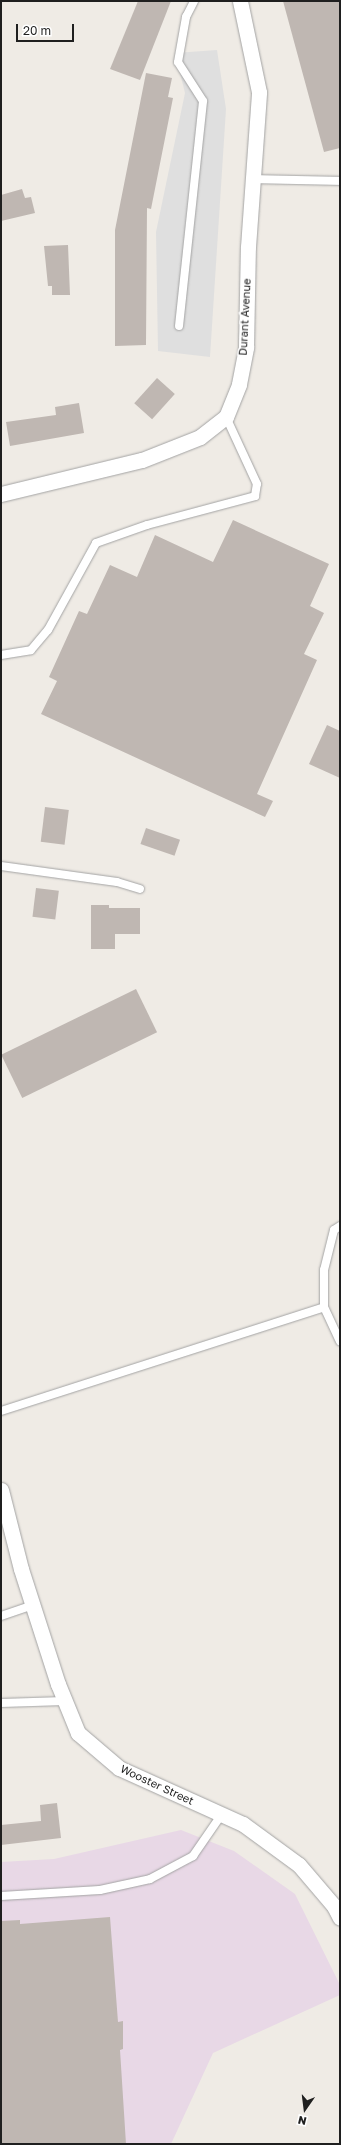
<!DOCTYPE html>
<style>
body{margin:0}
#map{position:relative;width:341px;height:2145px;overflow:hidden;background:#efebe5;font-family:"Golos Text",sans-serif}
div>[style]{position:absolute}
.industrial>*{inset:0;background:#e8d8e6}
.parking>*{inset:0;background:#dfdfdf}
.building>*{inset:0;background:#bfb7b2;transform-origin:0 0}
.roads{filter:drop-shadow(0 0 1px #a3a3a3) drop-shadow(0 0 1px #a3a3a3)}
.service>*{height:8px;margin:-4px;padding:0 4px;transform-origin:4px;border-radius:4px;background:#fff}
.minor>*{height:15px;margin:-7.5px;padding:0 7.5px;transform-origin:7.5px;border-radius:7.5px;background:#fff}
span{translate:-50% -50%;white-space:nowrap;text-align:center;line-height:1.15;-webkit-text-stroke:3px #fff;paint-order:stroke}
.street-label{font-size:11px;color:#1f1f1f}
.frame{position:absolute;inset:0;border:2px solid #1f1f1f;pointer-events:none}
.north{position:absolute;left:285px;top:2089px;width:40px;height:40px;-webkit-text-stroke:3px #fff;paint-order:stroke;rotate:194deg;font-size:11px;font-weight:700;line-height:16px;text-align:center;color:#1f1f1f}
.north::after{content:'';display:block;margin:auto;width:14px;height:18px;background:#1f1f1f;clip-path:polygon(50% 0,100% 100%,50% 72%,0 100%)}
.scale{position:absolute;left:16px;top:24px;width:58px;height:18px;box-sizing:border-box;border:2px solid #1f1f1f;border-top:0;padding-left:5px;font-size:12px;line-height:14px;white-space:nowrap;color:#1f1f1f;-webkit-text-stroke:3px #fff;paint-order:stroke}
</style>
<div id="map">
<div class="industrial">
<div style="clip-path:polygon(181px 1830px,234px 1851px,295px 1894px,340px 1985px,340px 1995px,213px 2053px,171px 2144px,1px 2144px,1px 1862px,54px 1859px)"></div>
</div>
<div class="parking">
<div style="clip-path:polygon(217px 50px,226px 109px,210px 357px,158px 351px,156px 232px,185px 93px,175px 53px)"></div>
</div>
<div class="building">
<div style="clip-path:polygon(138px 1px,171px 1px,140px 80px,110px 69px)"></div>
<div style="clip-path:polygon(283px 1px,340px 1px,340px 148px,324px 152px)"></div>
<div style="clip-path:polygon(146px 73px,172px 78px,168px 97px,173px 98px,151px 209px,147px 208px,146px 345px,115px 346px,115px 230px)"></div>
<div style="clip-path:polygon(22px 189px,25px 198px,31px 197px,35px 213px,1px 221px,1px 195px)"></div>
<div style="clip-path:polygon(68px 245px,70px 295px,52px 295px,52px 286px,48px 286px,44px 246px)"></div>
<div style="left:157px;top:378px;width:24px;height:34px;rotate:42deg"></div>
<div style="clip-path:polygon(79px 403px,84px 433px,10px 446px,6px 422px,56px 415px,55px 407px)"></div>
<div style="clip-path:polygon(233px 520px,329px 564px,310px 606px,324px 613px,304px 654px,317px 660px,257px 794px,273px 801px,265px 817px,41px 714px,57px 681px,49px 677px,79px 611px,87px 614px,110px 565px,137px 577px,155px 535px,213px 562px)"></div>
<div style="clip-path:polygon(327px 725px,340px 731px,340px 778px,309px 764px)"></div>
<div style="left:45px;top:807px;width:24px;height:35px;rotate:7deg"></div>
<div style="left:146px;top:828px;width:36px;height:17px;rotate:19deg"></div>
<div style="left:36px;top:888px;width:23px;height:29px;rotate:7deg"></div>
<div style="clip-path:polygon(91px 905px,109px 905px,109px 908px,140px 908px,140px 934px,115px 934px,115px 949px,91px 949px)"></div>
<div style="left:136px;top:989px;width:48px;height:150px;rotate:64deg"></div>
<div style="clip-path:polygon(57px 1803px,61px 1838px,1px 1845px,1px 1825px,41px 1821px,40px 1805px)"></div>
<div style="clip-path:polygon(110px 1917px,118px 2022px,123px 2021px,123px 2049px,120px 2050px,126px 2144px,1px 2144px,1px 1921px,20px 1920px,20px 1924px)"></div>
</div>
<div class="roads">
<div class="service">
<div style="left:253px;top:179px;width:87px;rotate:1.3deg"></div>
<div style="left:179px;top:326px;width:226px;rotate:-83.9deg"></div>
<div style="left:203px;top:101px;width:46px;rotate:-122.7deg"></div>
<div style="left:178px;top:62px;width:46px;rotate:-79.9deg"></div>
<div style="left:186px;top:17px;width:18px;rotate:-63deg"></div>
<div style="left:1px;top:655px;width:30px;rotate:-9deg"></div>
<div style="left:31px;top:650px;width:26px;rotate:-50deg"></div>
<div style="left:48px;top:630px;width:99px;rotate:-61.1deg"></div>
<div style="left:96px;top:543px;width:54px;rotate:-19.4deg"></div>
<div style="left:147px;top:525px;width:112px;rotate:-15deg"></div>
<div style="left:255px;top:496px;width:12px;rotate:-81deg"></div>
<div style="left:257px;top:484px;width:74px;rotate:-114.8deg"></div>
<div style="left:1px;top:866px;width:117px;rotate:7.9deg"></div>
<div style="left:117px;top:882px;width:24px;rotate:17deg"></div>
<div style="left:340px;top:1226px;width:7px;rotate:146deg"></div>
<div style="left:334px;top:1230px;width:41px;rotate:104deg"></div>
<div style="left:324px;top:1270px;width:37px;rotate:90deg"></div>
<div style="left:324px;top:1307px;width:38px;rotate:65deg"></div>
<div style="left:1px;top:1411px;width:339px;rotate:-17.8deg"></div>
<div style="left:1px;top:1616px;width:34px;rotate:-19deg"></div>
<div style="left:1px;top:1703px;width:64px;rotate:-1.8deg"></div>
<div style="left:1px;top:1896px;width:99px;rotate:-3.5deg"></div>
<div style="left:100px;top:1890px;width:51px;rotate:-12.4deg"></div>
<div style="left:150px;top:1879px;width:49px;rotate:-28.1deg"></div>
<div style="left:193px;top:1856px;width:51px;rotate:-55.4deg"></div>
</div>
<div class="minor">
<div style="left:1px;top:494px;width:145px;rotate:-13.6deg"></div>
<div style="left:142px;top:460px;width:62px;rotate:-21.6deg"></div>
<div style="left:200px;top:437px;width:33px;rotate:-38deg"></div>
<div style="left:226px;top:417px;width:35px;rotate:-68deg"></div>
<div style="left:239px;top:384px;width:38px;rotate:-79deg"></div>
<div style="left:246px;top:347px;width:100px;rotate:-88.9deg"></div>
<div style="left:248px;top:247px;width:155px;rotate:-85.9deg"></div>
<div style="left:259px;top:92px;width:93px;rotate:-101.8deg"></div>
<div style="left:1px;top:1490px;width:81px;rotate:75.8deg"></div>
<div style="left:21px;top:1569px;width:121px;rotate:72.2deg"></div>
<div style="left:58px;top:1684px;width:53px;rotate:67.8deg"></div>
<div style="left:78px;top:1733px;width:54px;rotate:40.5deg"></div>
<div style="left:119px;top:1768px;width:136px;rotate:24.3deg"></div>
<div style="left:243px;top:1824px;width:69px;rotate:36.2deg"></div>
<div style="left:299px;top:1865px;width:54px;rotate:49.5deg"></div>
<div style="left:334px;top:1906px;width:13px;rotate:63deg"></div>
</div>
</div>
<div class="street-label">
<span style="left:245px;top:317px;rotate:-87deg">Durant Avenue</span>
<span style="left:157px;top:1785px;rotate:25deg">Wooster Street</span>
</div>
<div class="frame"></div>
<div class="north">N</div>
<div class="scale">20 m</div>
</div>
